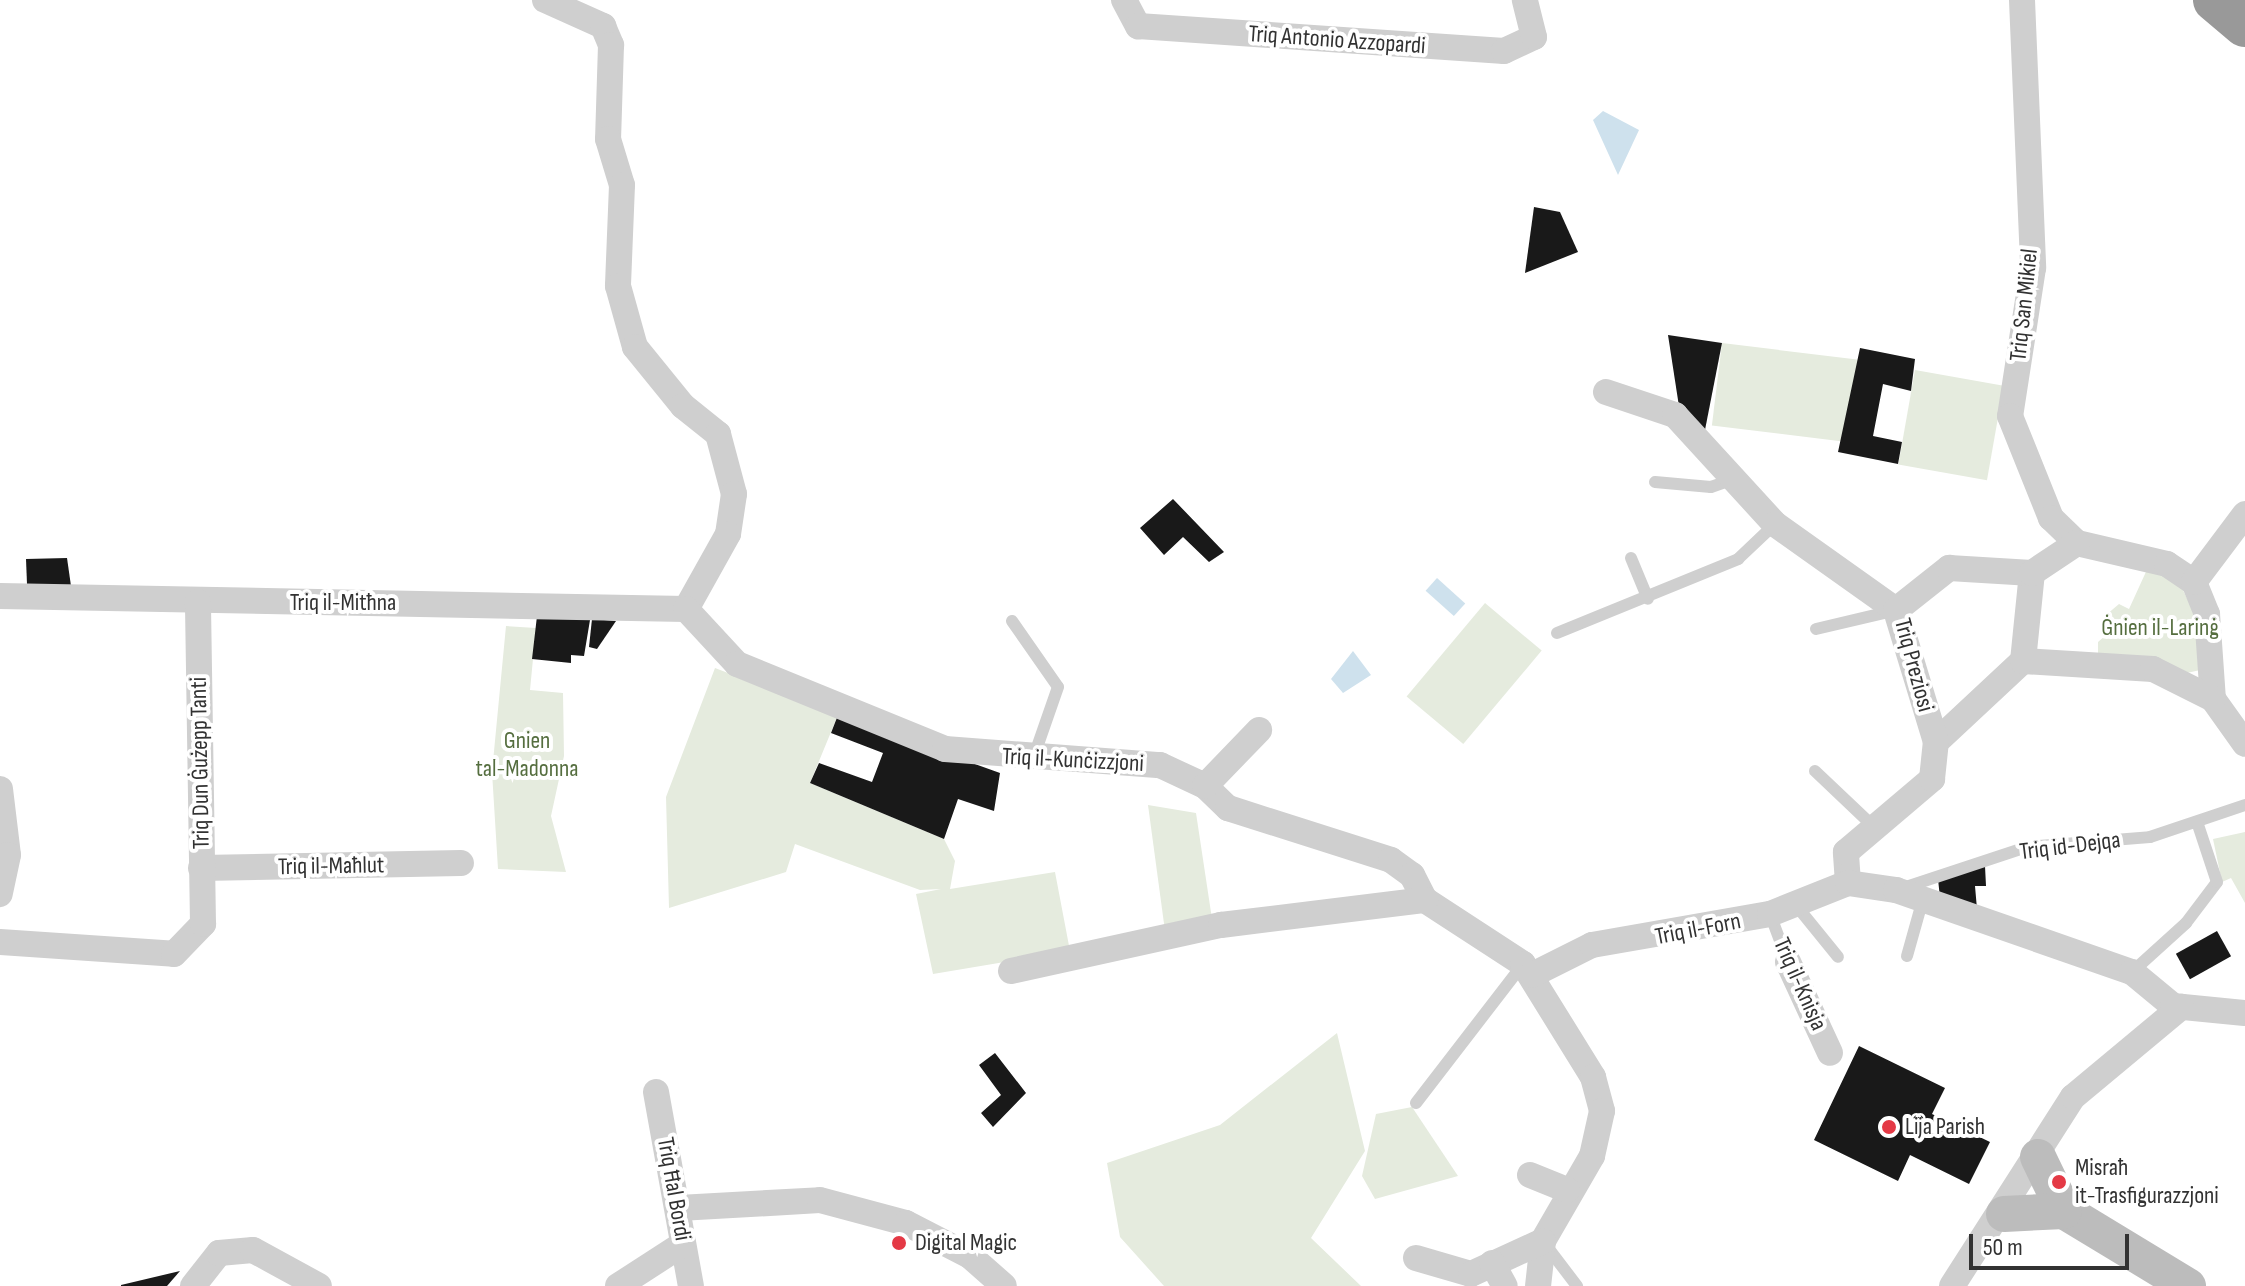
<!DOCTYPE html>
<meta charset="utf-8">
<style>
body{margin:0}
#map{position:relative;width:2245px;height:1286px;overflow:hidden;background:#fff;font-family:"Sofia Sans Condensed",sans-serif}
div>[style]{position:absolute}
.green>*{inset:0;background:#e5ebde;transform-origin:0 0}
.water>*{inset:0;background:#cee1ed;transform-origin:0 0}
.building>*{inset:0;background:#191919;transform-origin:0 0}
.lane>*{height:12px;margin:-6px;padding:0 6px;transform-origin:6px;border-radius:6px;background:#cfcfcf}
.street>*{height:26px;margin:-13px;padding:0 13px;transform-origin:13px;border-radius:13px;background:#cfcfcf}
.secondary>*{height:36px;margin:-18px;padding:0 18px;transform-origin:18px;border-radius:18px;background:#bcbcbc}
.highway>*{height:44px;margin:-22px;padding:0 22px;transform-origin:22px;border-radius:22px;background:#999}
.dots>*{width:22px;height:22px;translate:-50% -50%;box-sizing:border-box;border:4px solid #fff;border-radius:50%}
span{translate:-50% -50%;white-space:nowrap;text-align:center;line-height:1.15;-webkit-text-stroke:8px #fff;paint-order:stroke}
.street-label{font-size:24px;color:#323232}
.park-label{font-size:24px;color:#556e3f}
.poi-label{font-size:24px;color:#323232}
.left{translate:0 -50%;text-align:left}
.scale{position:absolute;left:1969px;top:1234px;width:160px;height:36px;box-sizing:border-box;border:4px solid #323232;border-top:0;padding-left:10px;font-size:24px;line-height:28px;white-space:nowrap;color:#323232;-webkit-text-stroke:6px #fff;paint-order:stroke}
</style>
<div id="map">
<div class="green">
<div style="left:1722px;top:343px;width:138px;height:83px;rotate:7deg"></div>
<div style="left:1915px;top:370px;width:90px;height:96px;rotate:10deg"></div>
<div style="clip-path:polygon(2150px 563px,2180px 584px,2201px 627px,2205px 669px,2182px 674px,2098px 661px,2098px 642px,2113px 629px,2106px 615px,2119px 604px,2129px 609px)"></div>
<div style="left:1485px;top:603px;width:74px;height:122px;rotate:40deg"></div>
<div style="clip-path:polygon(506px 626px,536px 628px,530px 690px,563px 693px,564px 756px,551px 816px,566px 872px,498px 869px,492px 772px)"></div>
<div style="clip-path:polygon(715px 668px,838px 715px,810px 783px,944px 839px,955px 861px,950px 889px,1055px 872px,1070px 951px,933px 974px,916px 894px,941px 889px,920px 890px,795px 844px,786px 872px,669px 908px,666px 797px)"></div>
<div style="clip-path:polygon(1148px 805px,1196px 813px,1212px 919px,1165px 931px)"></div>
<div style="clip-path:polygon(2245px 832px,2245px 903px,2231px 878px,2222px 882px,2213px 839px)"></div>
<div style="clip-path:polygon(1337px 1033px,1365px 1151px,1311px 1238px,1361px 1286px,1164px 1286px,1120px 1237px,1107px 1163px,1220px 1125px)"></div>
<div style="clip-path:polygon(1412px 1107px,1458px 1176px,1375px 1199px,1362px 1176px,1376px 1114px)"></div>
</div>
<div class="water">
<div style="clip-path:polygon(1603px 111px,1639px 130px,1618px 175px,1593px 120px)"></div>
<div style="left:1437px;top:578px;width:38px;height:17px;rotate:42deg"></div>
<div style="clip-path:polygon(1353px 651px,1371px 675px,1343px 693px,1331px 679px)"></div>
</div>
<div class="building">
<div style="clip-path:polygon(1534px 207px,1560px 212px,1578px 252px,1525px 273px)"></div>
<div style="clip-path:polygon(1668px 335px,1722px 343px,1704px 435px,1680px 413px)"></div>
<div style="clip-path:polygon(1860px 348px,1915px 359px,1911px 391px,1883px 384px,1873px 436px,1902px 442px,1898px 464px,1838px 452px)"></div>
<div style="clip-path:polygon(1173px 499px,1224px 552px,1209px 562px,1183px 537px,1164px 555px,1140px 528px)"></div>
<div style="clip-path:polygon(67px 558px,71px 586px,27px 584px,26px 559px)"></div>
<div style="clip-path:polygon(537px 616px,590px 620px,584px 656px,571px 655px,571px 663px,532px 659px)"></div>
<div style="clip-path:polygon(592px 619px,616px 621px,597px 649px,589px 647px)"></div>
<div style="clip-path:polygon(838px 715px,1000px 773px,994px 811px,958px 799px,944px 839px,810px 783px,819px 763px,872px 782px,883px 753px,831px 733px)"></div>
<div style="clip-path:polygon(1985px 866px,1986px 886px,1975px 886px,1977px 909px,1940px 898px,1938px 879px)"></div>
<div style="left:2217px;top:931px;width:29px;height:47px;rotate:61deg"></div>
<div style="clip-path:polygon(1859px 1046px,1945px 1088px,1932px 1114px,1990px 1142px,1969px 1184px,1910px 1155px,1898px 1181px,1814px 1140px)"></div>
<div style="clip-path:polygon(995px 1053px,1026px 1093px,993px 1127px,981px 1113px,1001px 1095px,979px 1065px)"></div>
<div style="clip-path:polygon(180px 1271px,167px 1286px,121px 1286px,121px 1285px)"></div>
</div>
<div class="lane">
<div style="left:1655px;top:482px;width:56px;rotate:5.1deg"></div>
<div style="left:1711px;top:487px;width:24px;rotate:-19deg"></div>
<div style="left:1631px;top:558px;width:44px;rotate:67.5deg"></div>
<div style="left:1012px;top:621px;width:80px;rotate:55.1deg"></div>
<div style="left:1058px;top:687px;width:73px;rotate:109.2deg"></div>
<div style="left:1816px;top:629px;width:79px;rotate:-13.2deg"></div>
<div style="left:1557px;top:633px;width:196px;rotate:-22.2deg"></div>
<div style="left:1738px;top:559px;width:51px;rotate:-43.4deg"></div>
<div style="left:1815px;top:771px;width:83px;rotate:43.5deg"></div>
<div style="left:1900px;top:889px;width:134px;rotate:-18.3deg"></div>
<div style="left:2027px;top:847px;width:123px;rotate:-4.6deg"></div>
<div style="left:2150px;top:837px;width:100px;rotate:-18.6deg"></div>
<div style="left:1795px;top:904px;width:68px;rotate:50.9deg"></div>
<div style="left:1770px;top:914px;width:51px;rotate:69.4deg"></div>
<div style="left:1907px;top:956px;width:59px;rotate:-74.3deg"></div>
<div style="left:2132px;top:972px;width:73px;rotate:-42.2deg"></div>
<div style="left:2186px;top:923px;width:51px;rotate:-52.9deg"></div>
<div style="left:2217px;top:882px;width:63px;rotate:-108.4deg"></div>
<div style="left:1416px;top:1103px;width:175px;rotate:-52.4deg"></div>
<div style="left:1545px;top:1244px;width:53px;rotate:52.7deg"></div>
</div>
<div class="street">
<div style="left:545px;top:0;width:64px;rotate:24.1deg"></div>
<div style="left:603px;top:26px;width:21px;rotate:67deg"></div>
<div style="left:611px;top:45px;width:94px;rotate:91.8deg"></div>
<div style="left:608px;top:139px;width:48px;rotate:73.1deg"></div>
<div style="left:622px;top:185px;width:101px;rotate:92.3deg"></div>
<div style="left:618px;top:286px;width:63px;rotate:74.4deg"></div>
<div style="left:635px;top:347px;width:76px;rotate:50.9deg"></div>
<div style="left:683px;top:406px;width:45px;rotate:38.7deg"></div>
<div style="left:718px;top:434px;width:62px;rotate:75.1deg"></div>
<div style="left:734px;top:494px;width:40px;rotate:98.5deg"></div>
<div style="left:728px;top:534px;width:86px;rotate:119.2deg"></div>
<div style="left:1124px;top:0;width:30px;rotate:62deg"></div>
<div style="left:1138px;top:26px;width:367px;rotate:3.9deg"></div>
<div style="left:1504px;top:51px;width:33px;rotate:-25deg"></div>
<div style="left:1534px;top:37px;width:38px;rotate:-104deg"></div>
<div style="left:2022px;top:0;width:268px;rotate:87.6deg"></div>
<div style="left:2033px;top:268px;width:150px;rotate:98.8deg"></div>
<div style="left:2010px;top:416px;width:110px;rotate:68.1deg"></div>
<div style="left:2051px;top:518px;width:36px;rotate:44deg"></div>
<div style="left:1606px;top:392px;width:73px;rotate:18.4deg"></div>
<div style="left:1675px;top:415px;width:148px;rotate:47.5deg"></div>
<div style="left:1775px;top:524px;width:148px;rotate:35.4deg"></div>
<div style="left:2077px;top:543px;width:92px;rotate:13.1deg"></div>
<div style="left:2167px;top:564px;width:32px;rotate:34deg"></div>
<div style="left:2194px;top:582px;width:35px;rotate:68deg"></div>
<div style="left:2207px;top:614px;width:85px;rotate:86deg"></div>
<div style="left:2213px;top:699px;width:55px;rotate:54.6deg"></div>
<div style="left:2194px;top:582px;width:85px;rotate:-53.1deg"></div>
<div style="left:0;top:596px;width:686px;rotate:1.09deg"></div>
<div style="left:686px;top:609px;width:75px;rotate:47.2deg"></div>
<div style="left:737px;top:664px;width:225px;rotate:22.2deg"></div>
<div style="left:945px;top:749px;width:216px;rotate:4.3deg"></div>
<div style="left:1160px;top:765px;width:50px;rotate:25deg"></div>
<div style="left:1205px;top:786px;width:32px;rotate:44deg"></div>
<div style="left:1228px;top:808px;width:171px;rotate:17.7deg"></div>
<div style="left:1391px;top:860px;width:26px;rotate:36deg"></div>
<div style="left:1412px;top:875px;width:28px;rotate:63deg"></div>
<div style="left:1425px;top:900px;width:117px;rotate:33.1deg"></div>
<div style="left:1523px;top:964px;width:133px;rotate:58.2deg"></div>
<div style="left:1593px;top:1077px;width:35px;rotate:75deg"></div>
<div style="left:1602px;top:1111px;width:46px;rotate:102.5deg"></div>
<div style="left:1592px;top:1156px;width:98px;rotate:120deg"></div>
<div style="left:1543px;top:1241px;width:45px;rotate:96.3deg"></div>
<div style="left:2023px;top:661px;width:130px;rotate:3.5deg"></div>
<div style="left:2153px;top:669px;width:67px;rotate:26.6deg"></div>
<div style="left:1936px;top:742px;width:119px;rotate:-43deg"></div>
<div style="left:2023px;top:661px;width:88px;rotate:-84.2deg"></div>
<div style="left:1205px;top:786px;width:78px;rotate:-46deg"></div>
<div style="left:0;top:789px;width:66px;rotate:83.1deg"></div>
<div style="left:8px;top:855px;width:40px;rotate:102deg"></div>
<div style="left:201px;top:868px;width:260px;rotate:-1.1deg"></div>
<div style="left:1848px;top:883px;width:31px;rotate:-94deg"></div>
<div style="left:1846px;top:852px;width:113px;rotate:-40.3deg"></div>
<div style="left:1932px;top:779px;width:37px;rotate:-84deg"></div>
<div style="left:1936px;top:742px;width:138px;rotate:-106.9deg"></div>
<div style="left:1896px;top:610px;width:68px;rotate:-38.4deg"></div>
<div style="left:1949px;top:568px;width:83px;rotate:3.4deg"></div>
<div style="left:2032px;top:573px;width:54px;rotate:-33.7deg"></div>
<div style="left:0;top:942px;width:174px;rotate:3.9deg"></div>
<div style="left:174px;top:954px;width:42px;rotate:-46deg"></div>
<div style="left:203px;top:924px;width:322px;rotate:-90.9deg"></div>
<div style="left:1788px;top:962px;width:100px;rotate:65.2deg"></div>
<div style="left:1011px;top:971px;width:215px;rotate:-12.4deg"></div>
<div style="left:1221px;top:925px;width:206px;rotate:-7deg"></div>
<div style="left:1532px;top:975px;width:67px;rotate:-26.6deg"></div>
<div style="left:1592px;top:945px;width:181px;rotate:-9.9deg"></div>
<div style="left:1770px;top:914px;width:84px;rotate:-21.7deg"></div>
<div style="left:1848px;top:883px;width:49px;rotate:8.3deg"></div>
<div style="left:1896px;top:890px;width:250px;rotate:19.2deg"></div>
<div style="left:2132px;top:972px;width:53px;rotate:39.7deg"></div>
<div style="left:2173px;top:1006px;width:72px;rotate:5.6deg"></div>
<div style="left:656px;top:1092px;width:197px;rotate:79.8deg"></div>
<div style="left:1530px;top:1175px;width:40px;rotate:22deg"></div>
<div style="left:679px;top:1208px;width:141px;rotate:-3.2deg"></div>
<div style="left:820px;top:1200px;width:89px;rotate:15deg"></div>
<div style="left:906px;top:1223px;width:72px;rotate:27.3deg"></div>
<div style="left:970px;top:1256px;width:45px;rotate:41.4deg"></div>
<div style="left:1416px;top:1258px;width:57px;rotate:16.2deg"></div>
<div style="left:1471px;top:1274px;width:79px;rotate:-24.6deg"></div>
<div style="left:1492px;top:1263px;width:26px;rotate:61deg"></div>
<div style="left:193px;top:1286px;width:42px;rotate:-51.8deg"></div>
<div style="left:219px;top:1253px;width:34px;rotate:-5deg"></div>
<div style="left:253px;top:1250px;width:75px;rotate:28.6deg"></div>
<div style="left:618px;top:1286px;width:77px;rotate:-32.9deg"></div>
<div style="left:1952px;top:1286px;width:224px;rotate:-57.4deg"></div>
<div style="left:2073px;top:1097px;width:141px;rotate:-39.8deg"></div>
</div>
<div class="secondary">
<div style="left:2038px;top:1157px;width:60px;rotate:64.3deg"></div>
<div style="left:2064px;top:1211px;width:145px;rotate:31.2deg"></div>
<div style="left:2004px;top:1214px;width:60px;rotate:-2.9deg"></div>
</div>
<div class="highway">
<div style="left:2215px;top:0;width:39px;rotate:40deg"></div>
</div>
<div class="dots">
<div style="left:1889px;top:1127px;background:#e43945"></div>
<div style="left:2059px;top:1182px;background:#e43945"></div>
<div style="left:899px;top:1243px;background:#e43945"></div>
</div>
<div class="street-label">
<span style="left:1337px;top:40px;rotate:4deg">Triq Antonio Azzopardi</span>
<span style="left:2024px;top:305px;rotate:-84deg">Triq San Mikiel</span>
<span style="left:343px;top:603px">Triq il-Mitħna</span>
<span style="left:1914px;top:665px;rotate:75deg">Triq Preziosi</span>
<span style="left:1073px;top:760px;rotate:3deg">Triq il-Kunċizzjoni</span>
<span style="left:200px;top:763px;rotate:-91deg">Triq Dun Ġużepp Tanti</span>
<span style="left:2070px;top:846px;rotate:-7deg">Triq id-Dejqa</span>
<span style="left:331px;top:866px;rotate:-1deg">Triq il-Maħlut</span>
<span style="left:1698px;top:929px;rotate:-11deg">Triq il-Forn</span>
<span style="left:1800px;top:984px;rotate:66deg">Triq il-Knisja</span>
<span style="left:674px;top:1189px;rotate:80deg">Triq Ħal Bordi</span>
</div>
<div class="park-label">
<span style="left:2160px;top:628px">Ġnien il-Larinġ</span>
<span style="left:527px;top:755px">Gnien<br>tal-Madonna</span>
</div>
<div class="poi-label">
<span class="left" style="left:1905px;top:1127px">Lija Parish</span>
<span class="left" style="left:2075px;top:1182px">Misraħ<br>it-Trasfigurazzjoni</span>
<span class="left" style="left:915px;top:1243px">Digital Magic</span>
</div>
<div class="scale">50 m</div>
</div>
